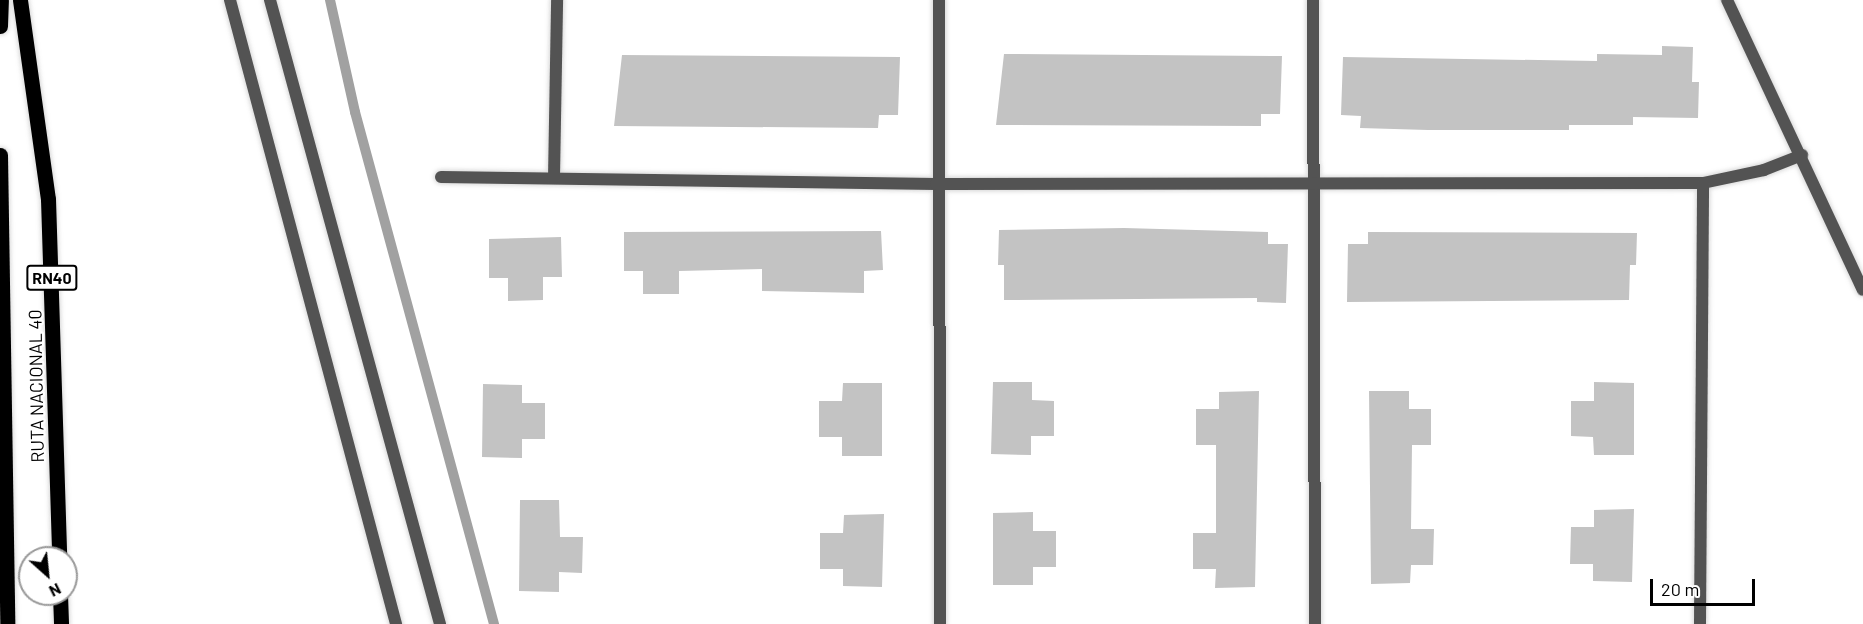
<!DOCTYPE html>
<style>
body{margin:0}
#map{position:relative;width:1863px;height:624px;overflow:hidden;background:#fff;font-family:Barlow,sans-serif}
div>[style]{position:absolute}
.stream>*{height:10px;margin:-5px;padding:0 5px;transform-origin:5px;border-radius:5px;background:#a1a1a1}
.building>*{inset:0;background:#c3c3c3}
.roads{filter:drop-shadow(0 0 2px #dbdbdb) drop-shadow(0 0 2px #dbdbdb)}
.minor>*{height:12px;margin:-6px;padding:0 6px;transform-origin:6px;border-radius:6px;background:#535353}
.primary>*{height:15px;margin:-7.5px;padding:0 7.5px;transform-origin:7.5px;border-radius:7.5px;background:#000}
span{translate:-50% -50%;white-space:nowrap;text-align:center;line-height:1.15;-webkit-text-stroke:4.5px #fff;paint-order:stroke}
.shield-label span{padding:2px 4px;background:#fff;border:2px solid;border-radius:4px;-webkit-text-stroke-width:0}
.shield-label{font-size:16px;color:#000;font-weight:700}
.street-label{font-size:18px;color:#000}
.north{position:absolute;left:18px;top:546px;width:60px;height:60px;box-sizing:border-box;background:#fff;border:2px solid #999;border-radius:50%;rotate:153deg;font-size:16px;font-weight:700;line-height:24px;text-align:center;color:#000}
.north::after{content:'';display:block;margin:auto;width:21px;height:27px;background:#000;clip-path:polygon(50% 0,100% 100%,50% 72%,0 100%)}
.scale{position:absolute;left:1650px;top:579px;width:105px;height:27px;box-sizing:border-box;border:3px solid #000;border-top:0;padding-left:8px;font-size:18px;line-height:21px;white-space:nowrap;color:#000;-webkit-text-stroke:4px #fff;paint-order:stroke}
</style>
<div id="map">
<div class="stream">
<div style="left:330px;top:0;width:115px;rotate:77.4deg"></div>
<div style="left:355px;top:112px;width:531px;rotate:74.81deg"></div>
</div>
<div class="building">
<div style="clip-path:polygon(1662px 46px,1693px 47px,1692px 82px,1699px 82px,1698px 118px,1633px 117px,1633px 125px,1569px 125px,1569px 130px,1428px 130px,1360px 128px,1361px 116px,1341px 115px,1343px 57px,1597px 61px,1597px 54px,1662px 55px)"></div>
<div style="clip-path:polygon(1004px 54px,1282px 56px,1280px 114px,1261px 114px,1261px 126px,996px 125px)"></div>
<div style="clip-path:polygon(622px 55px,900px 57px,898px 115px,879px 115px,878px 128px,614px 126px)"></div>
<div style="clip-path:polygon(1124px 228px,1268px 232px,1268px 244px,1288px 244px,1286px 303px,1257px 302px,1257px 298px,1004px 300px,1004px 265px,998px 265px,999px 230px)"></div>
<div style="clip-path:polygon(881px 231px,883px 270px,864px 271px,864px 293px,762px 291px,762px 269px,679px 271px,679px 294px,643px 294px,643px 271px,624px 271px,624px 232px)"></div>
<div style="clip-path:polygon(1368px 232px,1637px 233px,1636px 265px,1630px 265px,1629px 300px,1347px 302px,1348px 244px,1368px 244px)"></div>
<div style="clip-path:polygon(561px 237px,562px 277px,543px 277px,543px 300px,508px 301px,508px 278px,489px 278px,489px 239px)"></div>
<div style="clip-path:polygon(993px 382px,1032px 382px,1032px 400px,1054px 401px,1054px 436px,1031px 436px,1031px 455px,991px 454px)"></div>
<div style="clip-path:polygon(1594px 382px,1634px 383px,1634px 455px,1594px 455px,1593px 437px,1571px 436px,1571px 401px,1594px 401px)"></div>
<div style="clip-path:polygon(843px 383px,882px 383px,882px 456px,842px 456px,842px 437px,819px 437px,819px 401px,842px 401px)"></div>
<div style="clip-path:polygon(483px 384px,522px 385px,522px 403px,545px 403px,545px 439px,522px 439px,522px 458px,482px 457px)"></div>
<div style="clip-path:polygon(1259px 391px,1255px 587px,1215px 588px,1216px 569px,1193px 569px,1193px 533px,1216px 533px,1216px 445px,1196px 445px,1196px 409px,1219px 409px,1219px 392px)"></div>
<div style="clip-path:polygon(1369px 391px,1409px 391px,1409px 409px,1431px 409px,1431px 445px,1412px 445px,1411px 529px,1434px 529px,1433px 565px,1411px 565px,1410px 583px,1371px 584px)"></div>
<div style="clip-path:polygon(520px 500px,559px 500px,560px 537px,583px 537px,582px 573px,559px 572px,559px 592px,519px 591px)"></div>
<div style="clip-path:polygon(1634px 509px,1632px 582px,1593px 581px,1593px 564px,1570px 564px,1571px 527px,1594px 527px,1594px 510px)"></div>
<div style="clip-path:polygon(1033px 512px,1033px 531px,1056px 531px,1056px 567px,1033px 567px,1033px 585px,993px 585px,993px 513px)"></div>
<div style="clip-path:polygon(884px 514px,882px 587px,843px 586px,843px 569px,820px 569px,820px 533px,843px 533px,844px 515px)"></div>
</div>
<div class="roads">
<div class="minor">
<div style="left:230px;top:0;width:646px;rotate:75.1deg"></div>
<div style="left:270px;top:0;width:647px;rotate:74.76deg"></div>
<div style="left:939px;top:0;width:624px;rotate:89.91deg"></div>
<div style="left:1313px;top:0;width:624px;rotate:89.82deg"></div>
<div style="left:1727px;top:0;width:320px;rotate:64.9deg"></div>
<div style="left:441px;top:177px;width:495px;rotate:0.8deg"></div>
<div style="left:936px;top:184px;width:767px;rotate:-0.07deg"></div>
<div style="left:1703px;top:183px;width:62px;rotate:-12deg"></div>
<div style="left:1764px;top:170px;width:41px;rotate:-21.5deg"></div>
<div style="left:554px;top:178px;width:178px;rotate:-89deg"></div>
<div style="left:1700px;top:624px;width:441px;rotate:-89.6deg"></div>
</div>
<div class="primary">
<div style="left:20px;top:0;width:201px;rotate:82deg"></div>
<div style="left:48px;top:199px;width:359px;rotate:88.2deg"></div>
<div style="left:0;top:26px;width:26px;rotate:-88deg"></div>
<div style="left:0;top:155px;width:469px;rotate:89.1deg"></div>
<div style="left:60px;top:594px;width:30px;rotate:88deg"></div>
</div>
</div>
<div class="shield-label">
<span style="left:52px;top:278px">RN40</span>
</div>
<div class="street-label">
<span style="left:36px;top:386px;rotate:-91deg">RUTA NACIONAL 40</span>
</div>
<div class="north">N</div>
<div class="scale">20 m</div>
</div>
